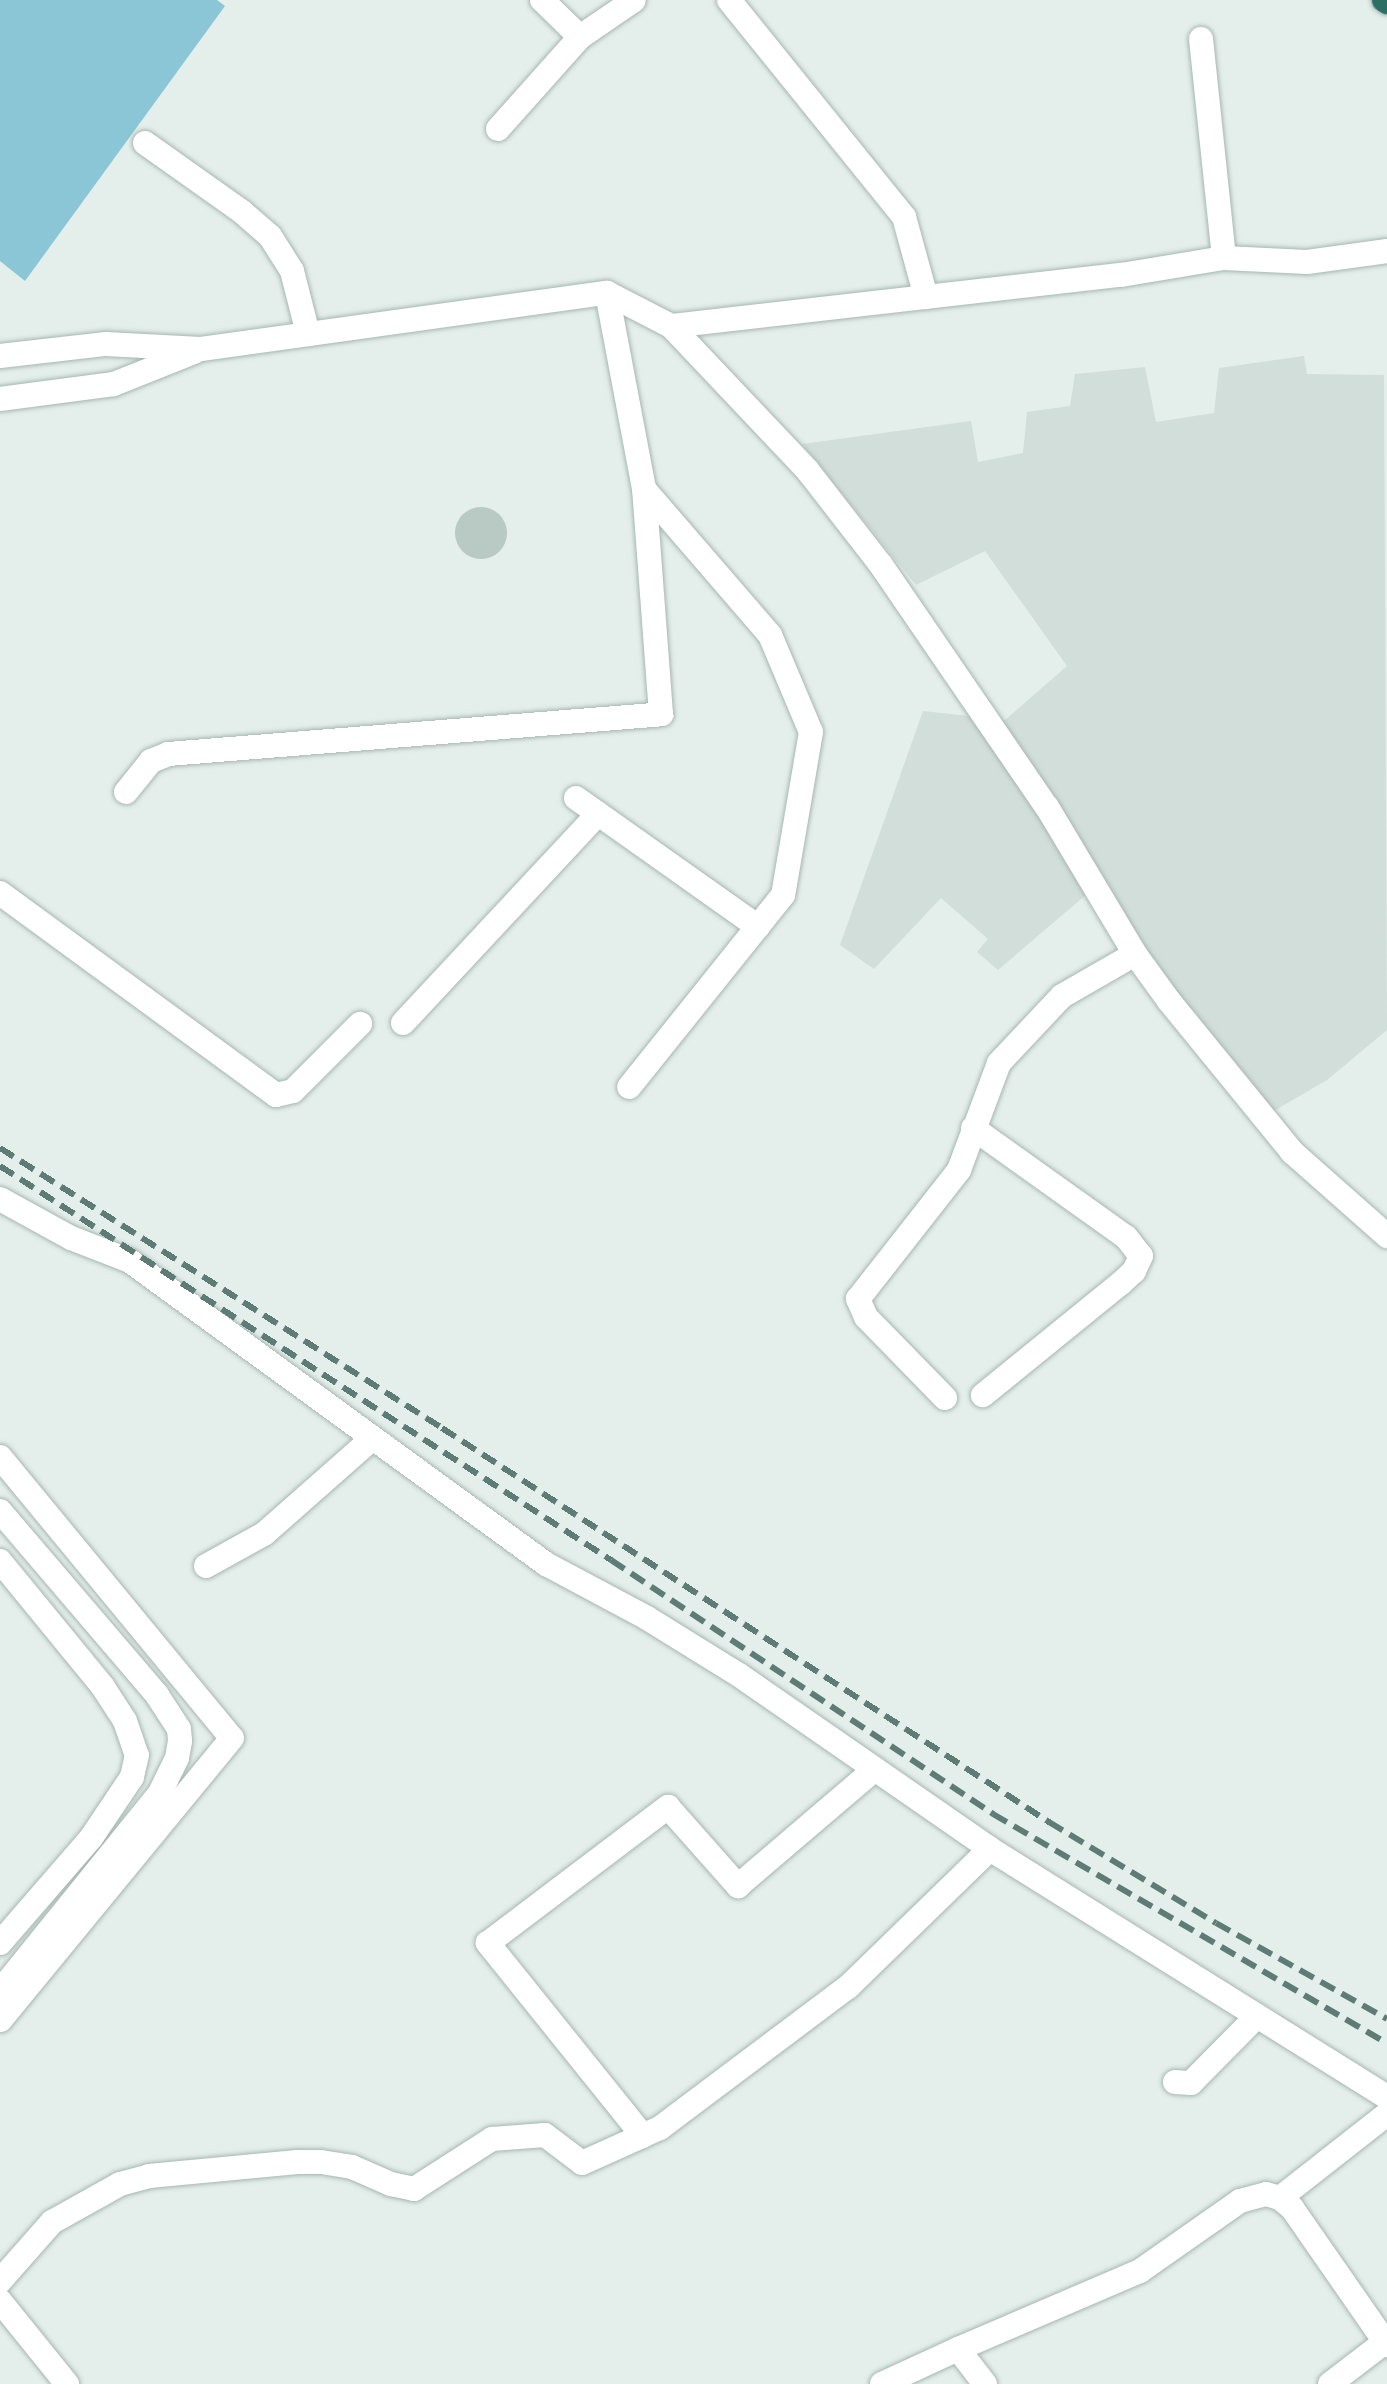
<!DOCTYPE html>
<style>
body{margin:0}
#map{position:relative;width:1387px;height:2384px;overflow:hidden;background:#e4eeea;font-family:"Asap Condensed",sans-serif}
div>[style]{position:absolute}
.built>*{inset:0;background:#d2ded9}
.water>*{inset:0;background:#8ac6d5}
.building>*{inset:0;background:#b9c9c3}
.round{border-radius:50%}
.roads{filter:drop-shadow(0 0 2px #a6b7b2) drop-shadow(0 0 2px #a6b7b2)}
.minor>*{height:24px;margin:-12px;padding:0 12px;transform-origin:12px;border-radius:12px;background:#fff}
.highway>*{height:24px;margin:-12px;padding:0 12px;transform-origin:12px;border-radius:12px;background:#2c6f64}
.rail>*{height:6px;margin-top:-3px;transform-origin:0;background:repeating-linear-gradient(90deg,#5d7c75 0 16px,transparent 0 24px)}
span{translate:-50% -50%;white-space:nowrap;text-align:center;line-height:1.15;-webkit-text-stroke:6px #f5faf8;paint-order:stroke}
</style>
<div id="map">
<div class="built">
<div style="clip-path:polygon(1304px 356px,1307px 374px,1384px 375px,1387px 1030px,1327px 1080px,1272px 1112px,1152px 968px,1101px 882px,998px 970px,977px 952px,988px 939px,941px 898px,874px 969px,840px 945px,923px 711px,1005px 720px,1067px 666px,985px 551px,916px 585px,802px 444px,971px 421px,978px 462px,1023px 453px,1027px 412px,1070px 406px,1075px 374px,1145px 367px,1156px 422px,1214px 413px,1219px 368px)"></div>
</div>
<div class="water">
<div style="clip-path:polygon(0 0,217px 0,225px 6px,25px 281px,0 261px)"></div>
</div>
<div class="building">
<div class="round" style="left:455px;top:507px;width:52px;height:52px"></div>
</div>
<div class="roads">
<div class="minor">
<div style="left:542px;top:0;width:53px;rotate:44.2deg"></div>
<div style="left:580px;top:37px;width:65px;rotate:-34.4deg"></div>
<div style="left:729px;top:0;width:279px;rotate:51.1deg"></div>
<div style="left:904px;top:217px;width:83px;rotate:74.6deg"></div>
<div style="left:1201px;top:39px;width:220px;rotate:84deg"></div>
<div style="left:498px;top:129px;width:123px;rotate:-48.3deg"></div>
<div style="left:145px;top:143px;width:118px;rotate:35.3deg"></div>
<div style="left:241px;top:211px;width:38px;rotate:41deg"></div>
<div style="left:270px;top:236px;width:41px;rotate:57.8deg"></div>
<div style="left:292px;top:271px;width:65px;rotate:75.7deg"></div>
<div style="left:607px;top:293px;width:199px;rotate:79.3deg"></div>
<div style="left:644px;top:489px;width:193px;rotate:49.2deg"></div>
<div style="left:770px;top:635px;width:105px;rotate:67.1deg"></div>
<div style="left:811px;top:732px;width:165px;rotate:99.7deg"></div>
<div style="left:783px;top:895px;width:246px;rotate:128.7deg"></div>
<div style="left:671px;top:326px;width:199px;rotate:46.6deg"></div>
<div style="left:808px;top:471px;width:119px;rotate:52.2deg"></div>
<div style="left:881px;top:565px;width:293px;rotate:55.6deg"></div>
<div style="left:1047px;top:807px;width:171px;rotate:59.1deg"></div>
<div style="left:1135px;top:954px;width:58px;rotate:54.1deg"></div>
<div style="left:1169px;top:1001px;width:195px;rotate:50.8deg"></div>
<div style="left:1292px;top:1152px;width:127px;rotate:41.5deg"></div>
<div style="left:0;top:356px;width:107px;rotate:-6.5deg"></div>
<div style="left:106px;top:344px;width:95px;rotate:3deg"></div>
<div style="left:201px;top:349px;width:410px;rotate:-7.9deg"></div>
<div style="left:607px;top:293px;width:72px;rotate:27.3deg"></div>
<div style="left:671px;top:326px;width:453px;rotate:-6.5deg"></div>
<div style="left:1121px;top:275px;width:104px;rotate:-9.4deg"></div>
<div style="left:1224px;top:258px;width:83px;rotate:2.8deg"></div>
<div style="left:1307px;top:262px;width:81px;rotate:-7.8deg"></div>
<div style="left:0;top:399px;width:115px;rotate:-7.5deg"></div>
<div style="left:114px;top:384px;width:86px;rotate:-21.8deg"></div>
<div style="left:126px;top:792px;width:40px;rotate:-51deg"></div>
<div style="left:151px;top:761px;width:18px;rotate:-22deg"></div>
<div style="left:168px;top:754px;width:495px;rotate:-4.6deg"></div>
<div style="left:661px;top:714px;width:226px;rotate:-94.3deg"></div>
<div style="left:576px;top:798px;width:223px;rotate:35.3deg"></div>
<div style="left:0;top:893px;width:342px;rotate:36.2deg"></div>
<div style="left:276px;top:1095px;width:17px;rotate:-13deg"></div>
<div style="left:293px;top:1091px;width:95px;rotate:-45deg"></div>
<div style="left:403px;top:1023px;width:286px;rotate:-47deg"></div>
<div style="left:973px;top:1128px;width:188px;rotate:35.5deg"></div>
<div style="left:1126px;top:1237px;width:24px;rotate:52deg"></div>
<div style="left:1141px;top:1256px;width:17px;rotate:115deg"></div>
<div style="left:1134px;top:1271px;width:18px;rotate:137deg"></div>
<div style="left:1121px;top:1283px;width:178px;rotate:140.9deg"></div>
<div style="left:0;top:1199px;width:81px;rotate:28.8deg"></div>
<div style="left:71px;top:1238px;width:63px;rotate:21.3deg"></div>
<div style="left:130px;top:1261px;width:515px;rotate:36.07deg"></div>
<div style="left:546px;top:1564px;width:115px;rotate:28.1deg"></div>
<div style="left:647px;top:1618px;width:108px;rotate:31.8deg"></div>
<div style="left:739px;top:1675px;width:305px;rotate:34.7deg"></div>
<div style="left:990px;top:1849px;width:468px;rotate:32deg"></div>
<div style="left:945px;top:1398px;width:113px;rotate:-134.3deg"></div>
<div style="left:866px;top:1317px;width:20px;rotate:-114deg"></div>
<div style="left:858px;top:1299px;width:164px;rotate:-51.9deg"></div>
<div style="left:959px;top:1170px;width:114px;rotate:-69.5deg"></div>
<div style="left:999px;top:1063px;width:92px;rotate:-46.8deg"></div>
<div style="left:1062px;top:996px;width:84px;rotate:-29.9deg"></div>
<div style="left:0;top:1457px;width:364px;rotate:50.5deg"></div>
<div style="left:232px;top:1738px;width:365px;rotate:129.4deg"></div>
<div style="left:0;top:1511px;width:242px;rotate:49.5deg"></div>
<div style="left:157px;top:1695px;width:40px;rotate:57.1deg"></div>
<div style="left:179px;top:1729px;width:12px;rotate:85deg"></div>
<div style="left:180px;top:1741px;width:17px;rotate:100deg"></div>
<div style="left:177px;top:1758px;width:39px;rotate:116deg"></div>
<div style="left:160px;top:1793px;width:255px;rotate:128.9deg"></div>
<div style="left:0;top:1561px;width:163px;rotate:50.7deg"></div>
<div style="left:103px;top:1687px;width:40px;rotate:57.1deg"></div>
<div style="left:125px;top:1721px;width:36px;rotate:71deg"></div>
<div style="left:137px;top:1755px;width:23px;rotate:103deg"></div>
<div style="left:132px;top:1777px;width:73px;rotate:123.9deg"></div>
<div style="left:91px;top:1838px;width:139px;rotate:130.9deg"></div>
<div style="left:206px;top:1566px;width:66px;rotate:-28.9deg"></div>
<div style="left:264px;top:1534px;width:145px;rotate:-41.4deg"></div>
<div style="left:1175px;top:2082px;width:16px;rotate:4deg"></div>
<div style="left:1191px;top:2083px;width:94px;rotate:-45.4deg"></div>
<div style="left:643px;top:2136px;width:248px;rotate:-128.8deg"></div>
<div style="left:488px;top:1943px;width:226px;rotate:-37.1deg"></div>
<div style="left:668px;top:1807px;width:106px;rotate:48.5deg"></div>
<div style="left:738px;top:1886px;width:180px;rotate:-40.5deg"></div>
<div style="left:1280px;top:2198px;width:136px;rotate:-38.1deg"></div>
<div style="left:0;top:2281px;width:79px;rotate:-48.6deg"></div>
<div style="left:52px;top:2222px;width:78px;rotate:-29.2deg"></div>
<div style="left:120px;top:2184px;width:30px;rotate:-15deg"></div>
<div style="left:149px;top:2176px;width:149px;rotate:-5.4deg"></div>
<div style="left:297px;top:2162px;width:24px"></div>
<div style="left:321px;top:2162px;width:31px;rotate:9deg"></div>
<div style="left:352px;top:2167px;width:43px;rotate:23.6deg"></div>
<div style="left:391px;top:2184px;width:24px;rotate:12deg"></div>
<div style="left:414px;top:2189px;width:93px;rotate:-32.7deg"></div>
<div style="left:492px;top:2139px;width:53px;rotate:-4.3deg"></div>
<div style="left:545px;top:2135px;width:46px;rotate:37.1deg"></div>
<div style="left:582px;top:2163px;width:85px;rotate:-24.2deg"></div>
<div style="left:660px;top:2128px;width:235px;rotate:-36.9deg"></div>
<div style="left:848px;top:1987px;width:198px;rotate:-44.2deg"></div>
<div style="left:0;top:2301px;width:107px;rotate:51.1deg"></div>
<div style="left:958px;top:2349px;width:198px;rotate:-23.2deg"></div>
<div style="left:1140px;top:2271px;width:122px;rotate:-35deg"></div>
<div style="left:1240px;top:2201px;width:27px;rotate:-15deg"></div>
<div style="left:1266px;top:2194px;width:15px;rotate:16deg"></div>
<div style="left:1280px;top:2198px;width:16px;rotate:40deg"></div>
<div style="left:1292px;top:2208px;width:163px;rotate:55.2deg"></div>
<div style="left:1385px;top:2342px;width:2px;rotate:-27deg"></div>
<div style="left:882px;top:2384px;width:84px;rotate:-24.7deg"></div>
<div style="left:958px;top:2349px;width:44px;rotate:52.4deg"></div>
<div style="left:1330px;top:2384px;width:69px;rotate:-37.4deg"></div>
<div style="left:1385px;top:2342px;width:4px;rotate:56deg"></div>
</div>
<div class="highway">
<div style="left:1384px;top:0;width:4px;rotate:34deg"></div>
</div>
</div>
<div class="rail">
<div style="left:0;top:1148px;width:523px;rotate:32.35deg"></div>
<div style="left:442px;top:1428px;width:724px;rotate:32.99deg"></div>
<div style="left:1049px;top:1822px;width:195px;rotate:31.2deg"></div>
<div style="left:1216px;top:1923px;width:196px;rotate:29.3deg"></div>
<div style="left:0;top:1166px;width:727px;rotate:32.82deg"></div>
<div style="left:611px;top:1560px;width:459px;rotate:33.6deg"></div>
<div style="left:993px;top:1814px;width:456px;rotate:30.2deg"></div>
</div>
</div>
